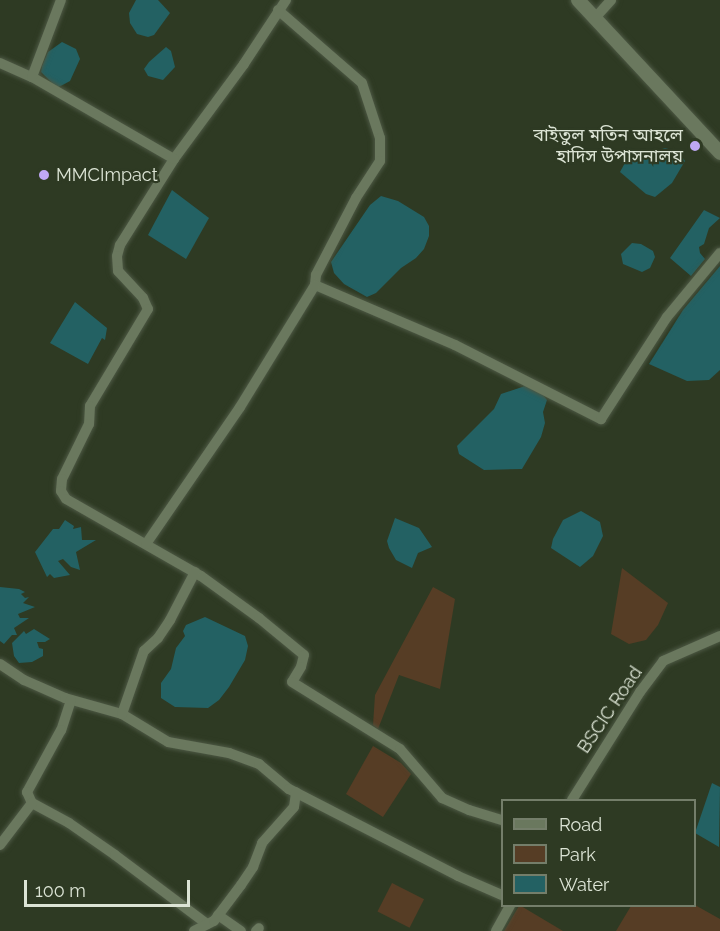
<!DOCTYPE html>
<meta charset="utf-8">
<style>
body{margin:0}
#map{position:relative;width:720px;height:931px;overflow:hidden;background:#2e3a23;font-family:Raleway,"Noto Sans Bengali",sans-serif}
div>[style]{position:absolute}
.green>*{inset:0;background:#563d25;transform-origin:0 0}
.water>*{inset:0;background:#236163}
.roads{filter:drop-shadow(0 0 2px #4d5844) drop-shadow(0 0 2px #4d5844)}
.minor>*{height:10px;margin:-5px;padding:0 5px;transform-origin:5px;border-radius:5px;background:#6a785e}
.tertiary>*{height:14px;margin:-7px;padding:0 7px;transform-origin:7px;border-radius:7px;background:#6a785e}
.dots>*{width:16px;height:16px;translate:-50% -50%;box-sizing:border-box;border:3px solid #2e3a23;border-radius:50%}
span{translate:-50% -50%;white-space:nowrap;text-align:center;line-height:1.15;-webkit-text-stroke:4.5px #2e3a23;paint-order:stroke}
.poi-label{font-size:18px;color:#dce4d5}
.right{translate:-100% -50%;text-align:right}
.left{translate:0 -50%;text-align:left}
.street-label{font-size:18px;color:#dce4d5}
.legend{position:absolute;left:501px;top:799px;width:195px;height:108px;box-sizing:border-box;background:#2e3a23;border:2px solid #747e6a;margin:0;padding:8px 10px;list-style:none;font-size:18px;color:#dce4d5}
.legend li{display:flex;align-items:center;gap:12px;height:30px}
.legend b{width:30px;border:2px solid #747e6a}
.scale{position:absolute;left:24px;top:880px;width:166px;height:27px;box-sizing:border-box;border:3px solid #dce4d5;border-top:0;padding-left:8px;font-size:18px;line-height:21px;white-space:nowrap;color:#dce4d5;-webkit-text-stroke:4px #2e3a23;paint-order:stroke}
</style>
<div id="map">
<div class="green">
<div style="clip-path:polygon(622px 568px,668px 603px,658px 625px,646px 640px,629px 644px,611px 634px)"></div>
<div style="clip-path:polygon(433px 587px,455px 599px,440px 689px,399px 675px,378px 729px,373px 725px,375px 695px)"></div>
<div style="clip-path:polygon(373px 746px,401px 763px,411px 774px,383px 817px,346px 794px)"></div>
<div style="left:392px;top:883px;width:36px;height:32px;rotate:27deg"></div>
<div style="clip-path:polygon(695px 905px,720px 919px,720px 931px,616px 931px,631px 906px)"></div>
<div style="clip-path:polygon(519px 906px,521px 906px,563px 931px,504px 931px)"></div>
</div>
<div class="water">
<div style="clip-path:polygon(136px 0,158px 0,170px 13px,154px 35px,148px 37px,137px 34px,130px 23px,129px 13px)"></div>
<div style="clip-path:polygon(62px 42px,76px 49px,80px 59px,70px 81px,57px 88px,41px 72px,42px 66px,48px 52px)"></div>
<div style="clip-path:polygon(166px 47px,171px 51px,175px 67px,163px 80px,148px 76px,144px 69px,149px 62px)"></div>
<div style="clip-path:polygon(665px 148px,679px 152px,685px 161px,672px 183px,655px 197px,646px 194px,620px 172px,626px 161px)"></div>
<div style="clip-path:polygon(172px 190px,209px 218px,186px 259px,148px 235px)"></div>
<div style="clip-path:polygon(381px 196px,398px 201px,424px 217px,429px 226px,429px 236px,424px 249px,416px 258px,401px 268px,376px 293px,367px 297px,344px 284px,334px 273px,331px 262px,370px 205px)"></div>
<div style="clip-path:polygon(704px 210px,720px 218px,709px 228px,704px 244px,699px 247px,700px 253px,705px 259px,691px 276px,670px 258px)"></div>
<div style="clip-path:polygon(632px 243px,641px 244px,653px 251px,655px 257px,650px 268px,642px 272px,623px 264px,621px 254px)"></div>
<div style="clip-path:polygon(720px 266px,720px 370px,709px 380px,687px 381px,649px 364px,683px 310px)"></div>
<div style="clip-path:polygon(75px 302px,107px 328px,105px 340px,102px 338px,88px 364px,50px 343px)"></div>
<div style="clip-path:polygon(525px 386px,543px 395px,547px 400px,543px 412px,545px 423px,541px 437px,522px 469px,484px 470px,459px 454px,457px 446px,494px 409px,501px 394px)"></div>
<div style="clip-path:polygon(581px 511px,600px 522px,603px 536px,593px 556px,580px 567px,551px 548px,553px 539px,563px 520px)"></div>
<div style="clip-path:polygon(395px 518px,419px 528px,432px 547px,418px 553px,412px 568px,396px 560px,389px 548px,387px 541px)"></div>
<div style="clip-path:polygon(65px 520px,74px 526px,73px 529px,81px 527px,82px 540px,96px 540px,76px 552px,80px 570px,71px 567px,63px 559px,58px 561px,70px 575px,54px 578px,50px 574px,47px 577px,35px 552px,53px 529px,59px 529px)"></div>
<div style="clip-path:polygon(0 587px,19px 589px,25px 592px,21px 594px,25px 598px,29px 597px,23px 603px,35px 607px,18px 614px,20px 618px,29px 618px,14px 628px,17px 635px,12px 635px,4px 644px,0 641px)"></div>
<div style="clip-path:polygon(205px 617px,245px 636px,248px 646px,245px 660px,229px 687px,219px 700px,208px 708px,175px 707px,161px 698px,161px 683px,171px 669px,176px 648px,185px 636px,183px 631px,186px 625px)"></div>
<div style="clip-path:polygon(34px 629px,50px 639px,45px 642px,37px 642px,39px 648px,43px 649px,43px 656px,32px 662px,19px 663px,14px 656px,12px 643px,24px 631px,26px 634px)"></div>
<div style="clip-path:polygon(712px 783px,720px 787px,719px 847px,695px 833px)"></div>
</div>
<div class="roads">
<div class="minor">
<div style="left:286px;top:0;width:77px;rotate:123.3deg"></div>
<div style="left:244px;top:64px;width:118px;rotate:126.4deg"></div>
<div style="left:174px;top:159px;width:102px;rotate:122.1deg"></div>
<div style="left:120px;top:245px;width:11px;rotate:105deg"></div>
<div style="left:117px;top:256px;width:15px;rotate:86deg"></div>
<div style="left:118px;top:271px;width:37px;rotate:47deg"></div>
<div style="left:143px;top:298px;width:12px;rotate:66deg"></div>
<div style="left:148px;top:309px;width:113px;rotate:120.9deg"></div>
<div style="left:90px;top:406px;width:18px;rotate:93deg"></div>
<div style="left:89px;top:424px;width:61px;rotate:116.1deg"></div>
<div style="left:62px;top:479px;width:12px;rotate:95deg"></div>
<div style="left:61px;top:491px;width:9px;rotate:58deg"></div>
<div style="left:66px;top:499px;width:155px;rotate:29.7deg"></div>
<div style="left:201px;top:576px;width:72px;rotate:35.9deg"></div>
<div style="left:259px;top:618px;width:58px;rotate:39.4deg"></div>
<div style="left:304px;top:655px;width:12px;rotate:104deg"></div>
<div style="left:301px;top:667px;width:17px;rotate:121deg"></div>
<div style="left:292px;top:682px;width:127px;rotate:31.8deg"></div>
<div style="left:400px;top:749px;width:65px;rotate:49.4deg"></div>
<div style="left:442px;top:798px;width:30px;rotate:24deg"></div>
<div style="left:469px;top:810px;width:34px;rotate:17deg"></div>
<div style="left:278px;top:10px;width:111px;rotate:41deg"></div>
<div style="left:362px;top:83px;width:58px;rotate:71.9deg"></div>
<div style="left:380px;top:138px;width:23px;rotate:90deg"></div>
<div style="left:380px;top:161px;width:44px;rotate:123deg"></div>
<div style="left:356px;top:198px;width:87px;rotate:117.5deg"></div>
<div style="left:316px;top:275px;width:10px;rotate:96deg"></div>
<div style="left:315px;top:285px;width:152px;rotate:23.2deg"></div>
<div style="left:455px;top:345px;width:164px;rotate:26.9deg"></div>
<div style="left:601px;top:419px;width:121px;rotate:-57.1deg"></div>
<div style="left:667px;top:317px;width:83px;rotate:-50.4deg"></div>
<div style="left:595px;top:18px;width:24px;rotate:-48deg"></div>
<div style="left:0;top:63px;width:35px;rotate:24deg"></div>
<div style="left:32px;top:77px;width:164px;rotate:30deg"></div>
<div style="left:32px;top:77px;width:82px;rotate:-69.4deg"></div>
<div style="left:146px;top:544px;width:166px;rotate:-55.5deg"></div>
<div style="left:240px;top:407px;width:143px;rotate:-58.4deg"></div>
<div style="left:0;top:664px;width:29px;rotate:34deg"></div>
<div style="left:24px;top:680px;width:45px;rotate:23.7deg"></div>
<div style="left:65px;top:698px;width:59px;rotate:15.7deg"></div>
<div style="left:122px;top:714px;width:54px;rotate:31.3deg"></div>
<div style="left:168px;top:742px;width:62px;rotate:10.2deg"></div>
<div style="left:229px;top:753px;width:32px;rotate:20deg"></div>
<div style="left:259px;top:764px;width:39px;rotate:40deg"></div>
<div style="left:289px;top:789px;width:190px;rotate:27.2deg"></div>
<div style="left:458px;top:876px;width:48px;rotate:23.4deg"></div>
<div style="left:71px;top:700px;width:32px;rotate:108deg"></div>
<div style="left:61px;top:730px;width:71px;rotate:118.7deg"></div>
<div style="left:27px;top:792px;width:12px;rotate:66deg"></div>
<div style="left:32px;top:803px;width:42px;rotate:28.4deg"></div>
<div style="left:69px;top:823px;width:56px;rotate:34.8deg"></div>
<div style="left:115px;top:855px;width:115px;rotate:36.9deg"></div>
<div style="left:122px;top:714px;width:67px;rotate:-70.8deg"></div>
<div style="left:144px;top:651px;width:19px;rotate:-43deg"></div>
<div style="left:158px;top:638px;width:22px;rotate:-56deg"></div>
<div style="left:170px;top:620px;width:54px;rotate:-62.5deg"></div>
<div style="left:572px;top:800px;width:128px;rotate:-57.8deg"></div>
<div style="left:640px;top:692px;width:39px;rotate:-53deg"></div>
<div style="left:663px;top:661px;width:62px;rotate:-23.7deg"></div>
<div style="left:0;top:845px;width:53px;rotate:-52.7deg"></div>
<div style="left:218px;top:915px;width:28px;rotate:35deg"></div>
<div style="left:194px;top:931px;width:22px;rotate:-27deg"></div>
<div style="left:214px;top:921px;width:45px;rotate:-53.1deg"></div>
<div style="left:241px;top:885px;width:22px;rotate:-56deg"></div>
<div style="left:253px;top:867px;width:26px;rotate:-69deg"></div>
<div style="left:262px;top:843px;width:48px;rotate:-48.4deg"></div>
<div style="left:294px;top:807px;width:15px;rotate:-82deg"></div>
<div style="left:256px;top:931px;width:4px;rotate:-45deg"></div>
<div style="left:496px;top:931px;width:29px;rotate:-61deg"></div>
</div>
<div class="tertiary">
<div style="left:578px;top:0;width:209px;rotate:47.1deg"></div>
</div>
</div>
<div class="dots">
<div style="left:695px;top:146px;background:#bfa8f4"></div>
<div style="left:44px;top:175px;background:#bfa8f4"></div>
</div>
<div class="poi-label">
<span class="right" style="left:683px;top:146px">বাইতুল মতিন আহলে<br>হাদিস উপাসনালয়</span>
<span class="left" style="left:56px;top:175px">MMCImpact</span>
</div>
<div class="street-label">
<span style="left:610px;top:710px;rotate:-56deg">BSCIC Road</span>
</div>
<ul class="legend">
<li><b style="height:8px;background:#6a785e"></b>Road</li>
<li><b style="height:16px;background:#563d25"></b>Park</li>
<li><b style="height:16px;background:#236163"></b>Water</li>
</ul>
<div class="scale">100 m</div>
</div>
